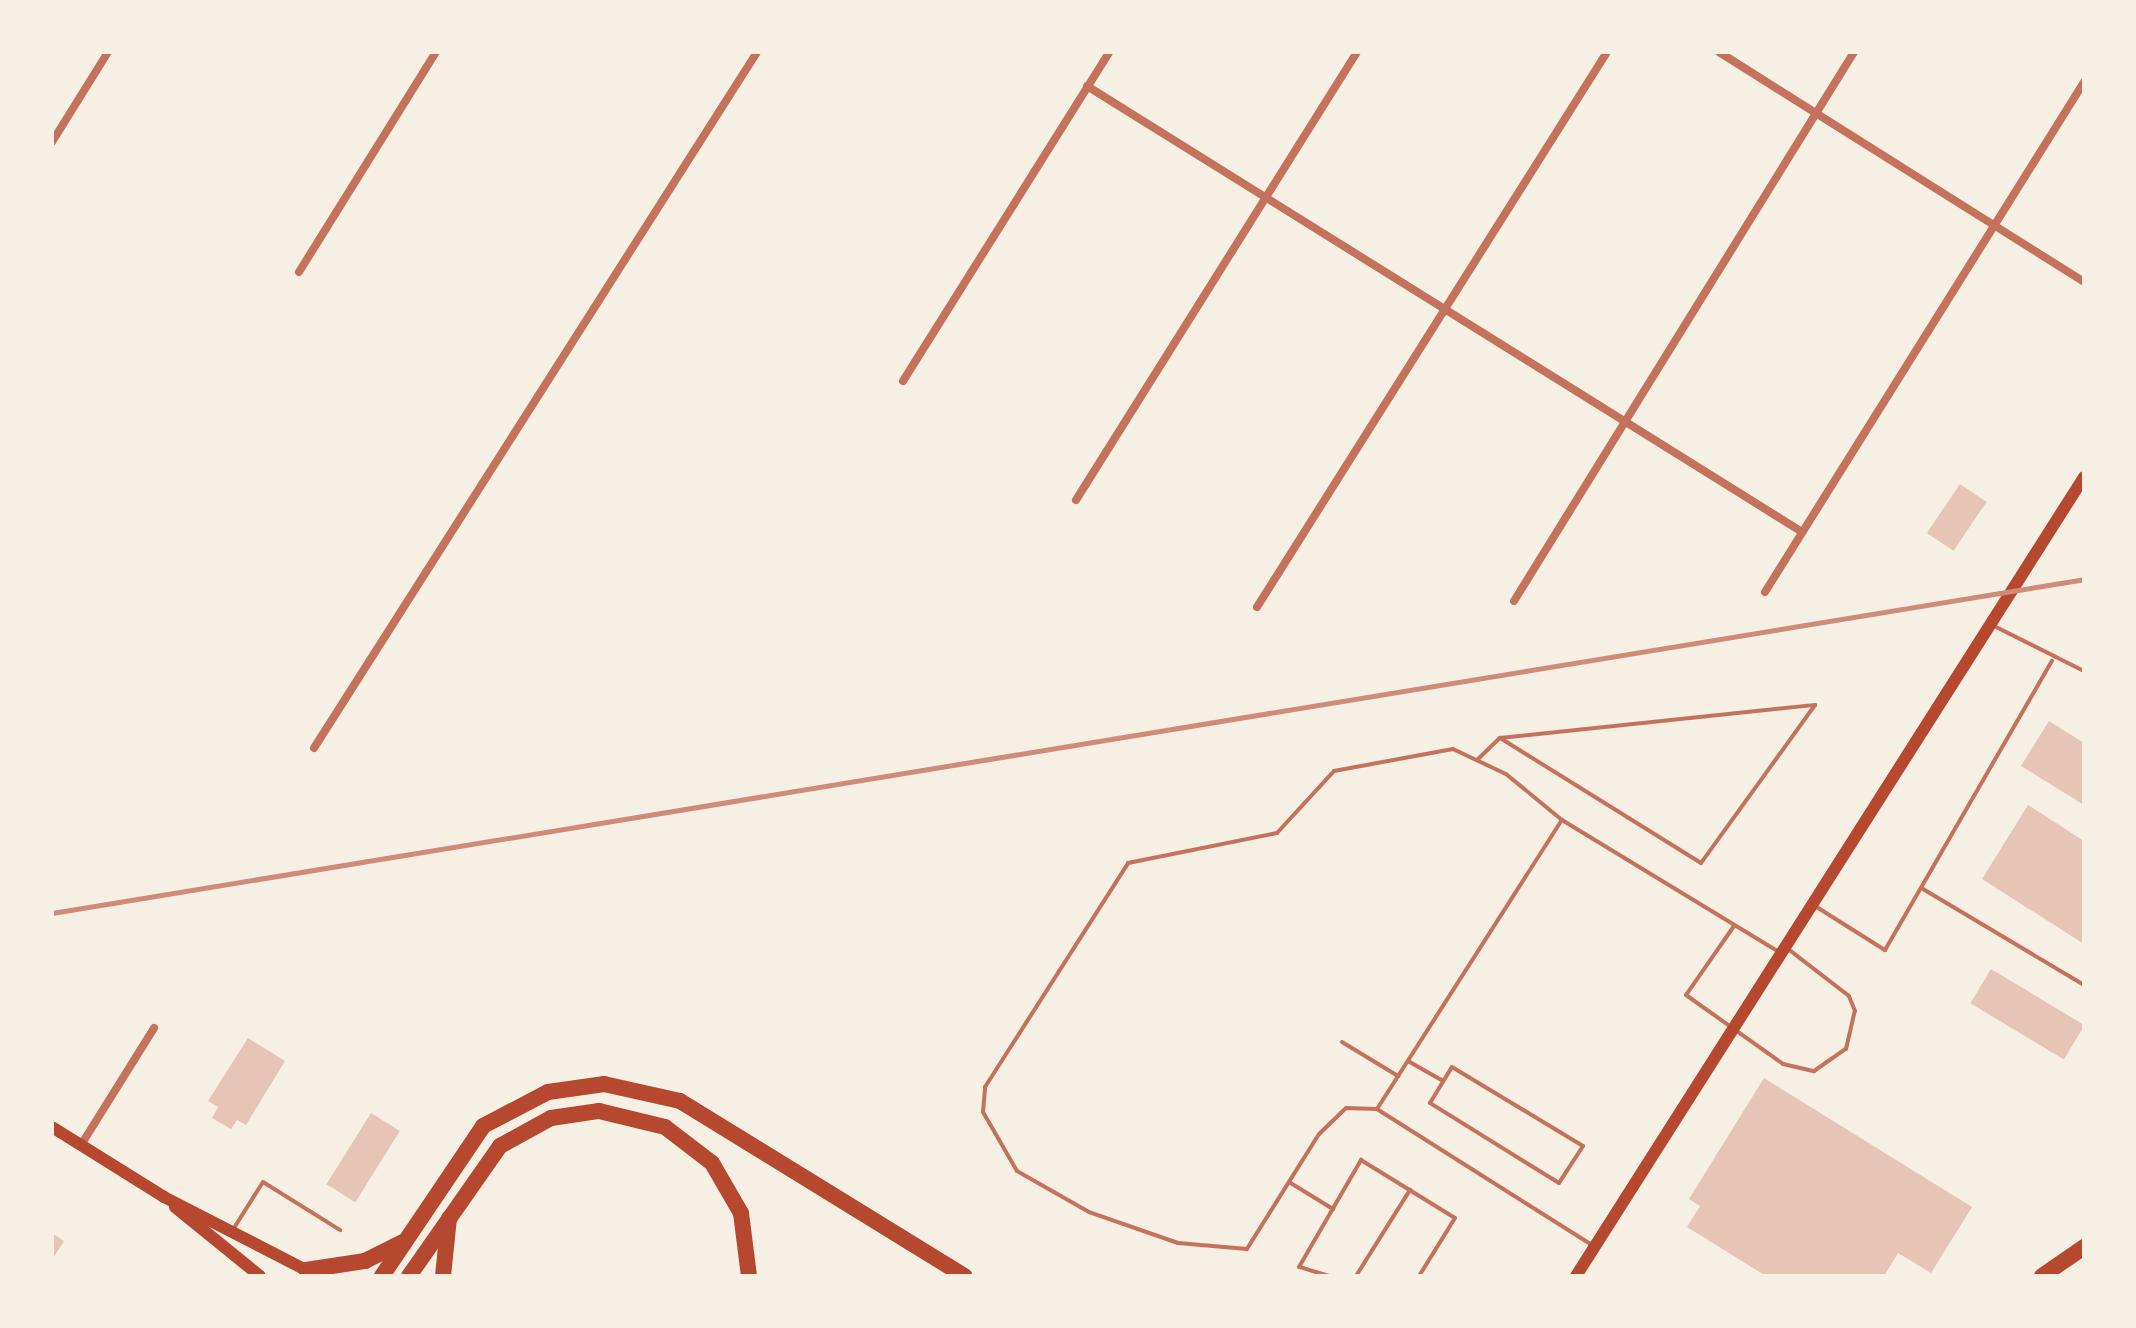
<!DOCTYPE html>
<style>
body{margin:0}
#map{position:relative;width:2136px;height:1328px;overflow:hidden;background:#f6efe4;font-family:Raleway,sans-serif}
div>[style]{position:absolute}
.building>*{inset:0;background:#e6c5b7;transform-origin:0 0}
.service>*{height:4px;margin:-2px;padding:0 2px;transform-origin:2px;border-radius:2px;background:#c5725c}
.minor>*{height:8px;margin:-4px;padding:0 4px;transform-origin:4px;border-radius:4px;background:#c5725c}
.secondary>*{height:12px;margin:-6px;padding:0 6px;transform-origin:6px;border-radius:6px;background:#b5482f}
.motorway>*{height:16px;margin:-8px;padding:0 8px;transform-origin:8px;border-radius:8px;background:#b5482f}
.rail>*{height:5px;margin:-2.5px;padding:0 2.5px;transform-origin:2.5px;border-radius:2.5px;background:#cf8b77}
span{translate:-50% -50%;white-space:nowrap;text-align:center;line-height:1.15;-webkit-text-stroke:6px #f6efe4;paint-order:stroke}
.frame{position:absolute;inset:0;border:54px solid #f6efe4;pointer-events:none}
</style>
<div id="map">
<div class="building">
<div style="left:1960px;top:484px;width:32px;height:59px;rotate:34deg"></div>
<div style="clip-path:polygon(2049px 721px,2084px 743px,2084px 805px,2021px 766px)"></div>
<div style="clip-path:polygon(2028px 805px,2084px 841px,2084px 944px,1982px 879px)"></div>
<div style="left:1991px;top:969px;width:109px;height:40px;rotate:31deg"></div>
<div style="clip-path:polygon(248px 1038px,285px 1061px,246px 1125px,237px 1120px,231px 1129px,212px 1118px,218px 1107px,208px 1101px)"></div>
<div style="clip-path:polygon(1764px 1078px,1972px 1207px,1931px 1273px,1898px 1253px,1884px 1276px,1766px 1276px,1687px 1227px,1700px 1206px,1689px 1199px)"></div>
<div style="left:371px;top:1113px;width:34px;height:84px;rotate:32deg"></div>
<div style="clip-path:polygon(52px 1233px,64px 1241px,52px 1260px)"></div>
</div>
<div class="service">
<div style="left:1994px;top:626px;width:101px;rotate:26.6deg"></div>
<div style="left:1477px;top:760px;width:32px;rotate:-44deg"></div>
<div style="left:1500px;top:738px;width:317px;rotate:-6deg"></div>
<div style="left:1815px;top:705px;width:195px;rotate:125.8deg"></div>
<div style="left:1701px;top:863px;width:237px;rotate:-148.1deg"></div>
<div style="left:1923px;top:889px;width:187px;rotate:30.8deg"></div>
<div style="left:1815px;top:906px;width:83px;rotate:32.2deg"></div>
<div style="left:1885px;top:950px;width:334px;rotate:-60deg"></div>
<div style="left:1734px;top:926px;width:84px;rotate:124.8deg"></div>
<div style="left:1686px;top:995px;width:119px;rotate:35.4deg"></div>
<div style="left:1783px;top:1064px;width:32px;rotate:13deg"></div>
<div style="left:1814px;top:1071px;width:39px;rotate:-35deg"></div>
<div style="left:1846px;top:1049px;width:39px;rotate:-77deg"></div>
<div style="left:1855px;top:1011px;width:16px;rotate:-112deg"></div>
<div style="left:1849px;top:996px;width:78px;rotate:-142.3deg"></div>
<div style="left:1342px;top:1042px;width:66px;rotate:31.3deg"></div>
<div style="left:1408px;top:1061px;width:40px;rotate:29.7deg"></div>
<div style="left:1452px;top:1067px;width:153px;rotate:31.1deg"></div>
<div style="left:1583px;top:1146px;width:44px;rotate:123deg"></div>
<div style="left:1559px;top:1183px;width:152px;rotate:-148.2deg"></div>
<div style="left:1430px;top:1103px;width:42px;rotate:-58.6deg"></div>
<div style="left:1377px;top:1109px;width:343px;rotate:-57.4deg"></div>
<div style="left:1289px;top:1182px;width:52px;rotate:31.5deg"></div>
<div style="left:234px;top:1228px;width:54px;rotate:-57.8deg"></div>
<div style="left:263px;top:1182px;width:91px;rotate:31.9deg"></div>
<div style="left:1592px;top:1245px;width:254px;rotate:-147.7deg"></div>
<div style="left:1377px;top:1109px;width:31px;rotate:-178deg"></div>
<div style="left:1346px;top:1108px;width:37px;rotate:136deg"></div>
<div style="left:1319px;top:1134px;width:136px;rotate:122.1deg"></div>
<div style="left:1247px;top:1249px;width:69px;rotate:-175deg"></div>
<div style="left:1178px;top:1243px;width:94px;rotate:-160.8deg"></div>
<div style="left:1089px;top:1212px;width:83px;rotate:-150.3deg"></div>
<div style="left:1017px;top:1171px;width:68px;rotate:-120deg"></div>
<div style="left:983px;top:1112px;width:25px;rotate:-85deg"></div>
<div style="left:985px;top:1087px;width:266px;rotate:-57.4deg"></div>
<div style="left:1128px;top:863px;width:152px;rotate:-11.4deg"></div>
<div style="left:1277px;top:833px;width:84px;rotate:-47.4deg"></div>
<div style="left:1334px;top:771px;width:121px;rotate:-10.5deg"></div>
<div style="left:1453px;top:749px;width:59px;rotate:25.3deg"></div>
<div style="left:1506px;top:774px;width:72px;rotate:39.4deg"></div>
<div style="left:1562px;top:820px;width:254px;rotate:31.3deg"></div>
<div style="left:1329px;top:1276px;width:31px;rotate:-163deg"></div>
<div style="left:1299px;top:1267px;width:124px;rotate:-59.9deg"></div>
<div style="left:1361px;top:1160px;width:110px;rotate:31.7deg"></div>
<div style="left:1455px;top:1218px;width:68px;rotate:121.8deg"></div>
<div style="left:1356px;top:1276px;width:102px;rotate:-57.9deg"></div>
</div>
<div class="minor">
<div style="left:1719px;top:52px;width:431px;rotate:32.2deg"></div>
<div style="left:1087px;top:86px;width:843px;rotate:31.95deg"></div>
<div style="left:52px;top:142px;width:106px;rotate:-58.1deg"></div>
<div style="left:299px;top:272px;width:259px;rotate:-58.1deg"></div>
<div style="left:903px;top:381px;width:388px;rotate:-57.9deg"></div>
<div style="left:1076px;top:500px;width:529px;rotate:-57.9deg"></div>
<div style="left:1765px;top:592px;width:602px;rotate:-57.97deg"></div>
<div style="left:1514px;top:601px;width:646px;rotate:-58.23deg"></div>
<div style="left:1257px;top:607px;width:656px;rotate:-57.76deg"></div>
<div style="left:314px;top:748px;width:825px;rotate:-57.52deg"></div>
<div style="left:81px;top:1145px;width:138px;rotate:-58deg"></div>
</div>
<div class="secondary">
<div style="left:52px;top:1127px;width:132px;rotate:32deg"></div>
<div style="left:164px;top:1197px;width:169px;rotate:27.2deg"></div>
<div style="left:175px;top:1207px;width:109px;rotate:39.1deg"></div>
<div style="left:1576px;top:1276px;width:947px;rotate:-57.55deg"></div>
</div>
<div class="motorway">
<div style="left:306px;top:1270px;width:60px;rotate:-8.7deg"></div>
<div style="left:365px;top:1261px;width:42px;rotate:-26.6deg"></div>
<div style="left:382px;top:1276px;width:181px;rotate:-56deg"></div>
<div style="left:483px;top:1126px;width:73px;rotate:-27.6deg"></div>
<div style="left:548px;top:1092px;width:57px;rotate:-8.1deg"></div>
<div style="left:604px;top:1084px;width:78px;rotate:12.6deg"></div>
<div style="left:680px;top:1101px;width:334px;rotate:31.6deg"></div>
<div style="left:409px;top:1276px;width:159px;rotate:-55deg"></div>
<div style="left:500px;top:1146px;width:58px;rotate:-28.8deg"></div>
<div style="left:551px;top:1118px;width:49px;rotate:-8.3deg"></div>
<div style="left:599px;top:1111px;width:68px;rotate:13.6deg"></div>
<div style="left:665px;top:1127px;width:59px;rotate:37.5deg"></div>
<div style="left:712px;top:1163px;width:58px;rotate:59.9deg"></div>
<div style="left:741px;top:1213px;width:64px;rotate:82.8deg"></div>
<div style="left:443px;top:1276px;width:58px;rotate:-84.1deg"></div>
<div style="left:2042px;top:1276px;width:51px;rotate:-34.6deg"></div>
</div>
<div class="rail">
<div style="left:52px;top:913px;width:2059px;rotate:-9.33deg"></div>
</div>
<div class="frame"></div>
</div>
